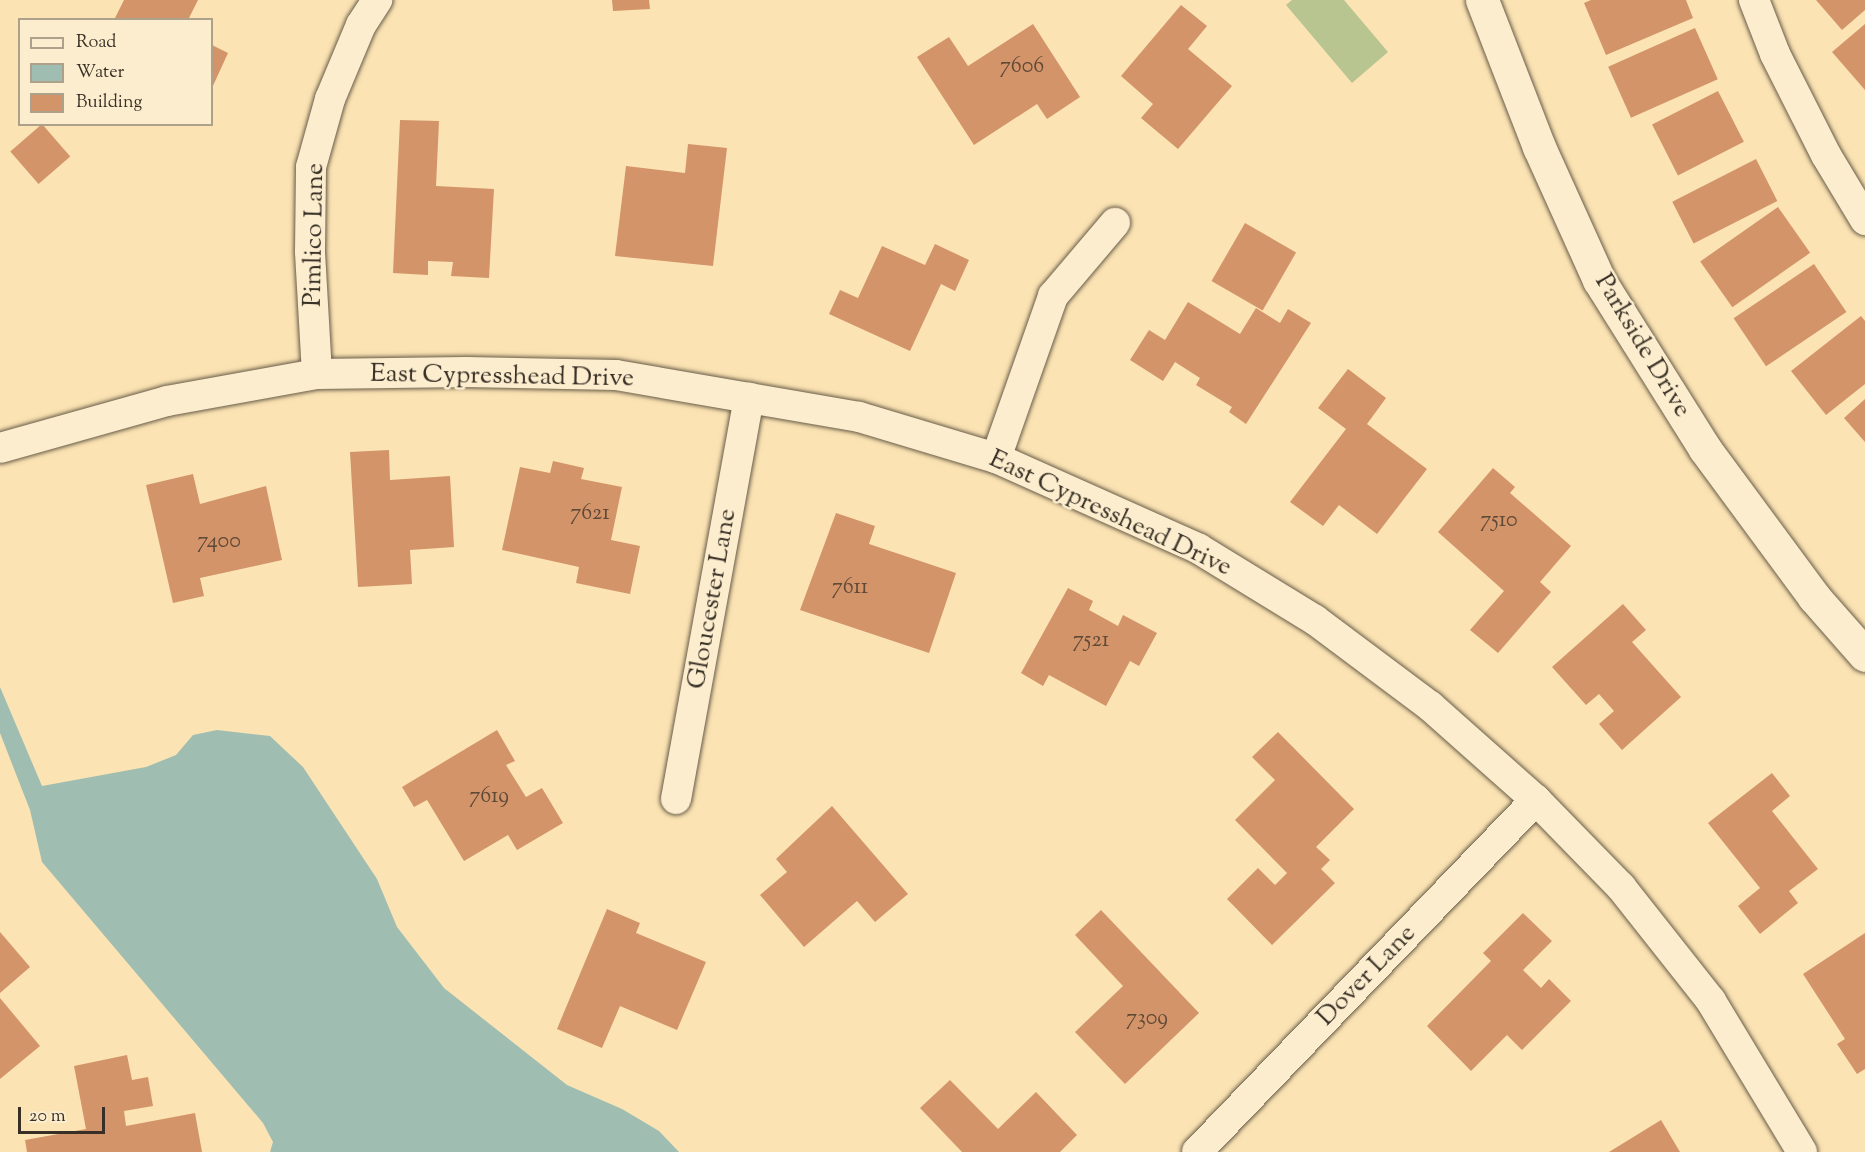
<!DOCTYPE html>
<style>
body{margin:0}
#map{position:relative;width:1865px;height:1152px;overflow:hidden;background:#fbe3b3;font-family:"Sorts Mill Goudy",serif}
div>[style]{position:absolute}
.green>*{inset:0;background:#b8c591}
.water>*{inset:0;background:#9fbeb1}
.building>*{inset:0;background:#d39469;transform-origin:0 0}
.roads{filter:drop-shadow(0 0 2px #695d49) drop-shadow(0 0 2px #695d49)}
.minor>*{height:30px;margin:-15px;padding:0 15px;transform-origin:15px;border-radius:15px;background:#fcedce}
.tertiary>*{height:33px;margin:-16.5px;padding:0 16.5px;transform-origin:16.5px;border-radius:16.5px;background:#fcedce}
span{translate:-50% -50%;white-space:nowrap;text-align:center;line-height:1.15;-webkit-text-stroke:5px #fcedce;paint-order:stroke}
.number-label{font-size:22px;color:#5f4937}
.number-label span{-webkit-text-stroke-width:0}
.street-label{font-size:26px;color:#383026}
.legend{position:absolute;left:18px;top:18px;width:195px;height:108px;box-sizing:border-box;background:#fcedce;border:2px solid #aea18b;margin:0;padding:8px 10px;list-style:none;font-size:18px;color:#383026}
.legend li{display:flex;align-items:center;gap:12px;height:30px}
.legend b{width:30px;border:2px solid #aea18b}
.scale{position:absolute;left:18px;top:1107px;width:87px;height:27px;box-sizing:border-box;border:3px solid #383026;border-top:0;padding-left:8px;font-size:18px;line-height:21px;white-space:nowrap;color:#383026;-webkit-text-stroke:4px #fcedce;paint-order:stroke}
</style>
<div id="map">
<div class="green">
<div style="clip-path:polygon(1292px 0,1344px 0,1388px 52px,1352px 83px,1286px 5px)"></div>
</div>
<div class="water">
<div style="clip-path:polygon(0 687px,42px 786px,146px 767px,176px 755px,193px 735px,217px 730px,270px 736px,303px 767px,377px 879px,397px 927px,444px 988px,567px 1085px,622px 1109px,659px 1131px,679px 1152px,270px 1152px,273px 1142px,263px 1123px,42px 862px,30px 810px,0 733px)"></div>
</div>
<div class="building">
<div style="clip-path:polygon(124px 0,198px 0,188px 20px,114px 20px)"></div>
<div style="clip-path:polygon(612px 0,649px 0,650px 9px,613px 11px)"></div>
<div style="clip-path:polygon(1591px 0,1686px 0,1693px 18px,1606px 55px,1584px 3px)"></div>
<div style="clip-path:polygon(1816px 0,1865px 0,1865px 10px,1842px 30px)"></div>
<div style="clip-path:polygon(1181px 5px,1207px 26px,1188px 49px,1232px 86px,1178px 149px,1141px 118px,1153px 104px,1121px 76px)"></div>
<div style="clip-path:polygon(1033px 24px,1080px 97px,1047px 119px,1037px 104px,974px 145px,917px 57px,949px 37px,968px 66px)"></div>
<div style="clip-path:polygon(1865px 24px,1865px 90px,1832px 52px)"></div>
<div style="left:1695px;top:28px;width:56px;height:95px;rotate:66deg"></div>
<div style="clip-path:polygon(212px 45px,228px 53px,212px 88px)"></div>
<div style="left:1718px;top:91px;width:57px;height:74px;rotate:63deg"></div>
<div style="clip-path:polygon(400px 120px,439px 121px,436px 186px,494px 189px,489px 278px,451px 276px,453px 262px,428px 261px,428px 275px,393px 273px)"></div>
<div style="left:42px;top:124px;width:43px;height:42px;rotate:49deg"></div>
<div style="clip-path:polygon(688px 144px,727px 148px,713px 266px,615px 256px,626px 166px,685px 173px)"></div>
<div style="left:1756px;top:159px;width:47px;height:94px;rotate:63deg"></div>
<div style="left:1778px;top:207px;width:56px;height:95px;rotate:55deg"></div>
<div style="left:1245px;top:223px;width:59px;height:67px;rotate:30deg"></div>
<div style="clip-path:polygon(935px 244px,969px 260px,955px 291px,941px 284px,910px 351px,829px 314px,840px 290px,858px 298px,882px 246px,925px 265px)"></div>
<div style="left:1814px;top:264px;width:58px;height:97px;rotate:56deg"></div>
<div style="clip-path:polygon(1188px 302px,1240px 334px,1256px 308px,1280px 323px,1288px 309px,1311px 323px,1246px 424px,1229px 412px,1232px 407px,1196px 385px,1200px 378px,1175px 362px,1163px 381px,1130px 360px,1149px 330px,1165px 340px)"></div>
<div style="clip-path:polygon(1861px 316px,1865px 321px,1865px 384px,1826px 415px,1791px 371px)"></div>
<div style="clip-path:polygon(1348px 369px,1386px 398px,1367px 424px,1427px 469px,1377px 534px,1339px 505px,1323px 526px,1290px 502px,1346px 429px,1318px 408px)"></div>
<div style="clip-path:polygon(1865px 399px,1865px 442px,1844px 418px)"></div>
<div style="clip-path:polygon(389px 450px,390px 480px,450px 476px,454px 547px,410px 550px,412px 584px,358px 587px,350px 452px)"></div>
<div style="clip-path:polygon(553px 461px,584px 468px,581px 479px,622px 487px,611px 540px,640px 546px,630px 594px,576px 583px,579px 567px,502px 550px,520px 467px,550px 473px)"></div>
<div style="clip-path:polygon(1493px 468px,1515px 487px,1510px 493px,1571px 546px,1540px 582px,1551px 592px,1498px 653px,1470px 630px,1504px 591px,1438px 532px)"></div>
<div style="clip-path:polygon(193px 474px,200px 504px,266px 486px,282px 560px,200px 578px,204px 596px,173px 603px,146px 485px)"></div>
<div style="clip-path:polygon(836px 513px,875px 526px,869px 544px,956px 573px,929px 653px,800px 610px)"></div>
<div style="clip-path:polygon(1068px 588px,1093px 601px,1089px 610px,1118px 626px,1123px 615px,1157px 633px,1139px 666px,1130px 661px,1106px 706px,1049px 675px,1043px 686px,1021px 673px)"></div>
<div style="clip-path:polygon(1623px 604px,1646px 630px,1632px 642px,1681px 697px,1622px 750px,1599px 724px,1614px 711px,1599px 694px,1586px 705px,1552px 667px)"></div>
<div style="clip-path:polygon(497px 730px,515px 761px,506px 765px,526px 797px,542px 788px,563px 823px,517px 850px,508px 835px,464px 861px,427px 800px,414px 807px,402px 787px)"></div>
<div style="clip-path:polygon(1278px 732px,1354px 809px,1316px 847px,1330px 860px,1321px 869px,1335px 883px,1272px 945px,1227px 899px,1258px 868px,1275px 885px,1287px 873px,1235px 820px,1275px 780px,1252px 757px)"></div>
<div style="clip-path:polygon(1772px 773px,1790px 796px,1772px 811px,1818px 869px,1789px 891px,1798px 903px,1760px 934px,1738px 906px,1760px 888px,1708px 823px)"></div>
<div style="clip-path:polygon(832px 806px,908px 894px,875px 922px,857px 901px,804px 947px,760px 895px,787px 872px,776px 859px)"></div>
<div style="clip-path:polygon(607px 909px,640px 923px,636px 933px,706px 962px,677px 1030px,620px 1006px,602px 1048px,557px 1029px)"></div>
<div style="clip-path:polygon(1101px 910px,1199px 1013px,1125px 1084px,1075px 1032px,1123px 986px,1075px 935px)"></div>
<div style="clip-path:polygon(1523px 913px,1552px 941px,1523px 970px,1541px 988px,1549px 979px,1571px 1001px,1522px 1050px,1507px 1035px,1471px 1071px,1427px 1026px,1491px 961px,1483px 953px)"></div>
<div style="clip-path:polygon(0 932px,30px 967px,0 993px)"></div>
<div style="clip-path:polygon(1865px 933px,1865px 1069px,1857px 1074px,1837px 1044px,1845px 1039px,1803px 974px)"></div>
<div style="clip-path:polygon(0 998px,40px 1046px,0 1079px)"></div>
<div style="clip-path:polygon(127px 1055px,132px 1080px,148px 1077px,153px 1106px,124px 1111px,126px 1126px,195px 1113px,202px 1152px,27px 1152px,25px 1140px,86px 1129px,74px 1066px)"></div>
<div style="clip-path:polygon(950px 1080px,998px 1129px,1036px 1092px,1077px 1135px,1060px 1152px,962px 1152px,920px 1108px)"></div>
<div style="clip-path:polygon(1661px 1120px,1680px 1152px,1609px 1152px)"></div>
</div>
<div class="roads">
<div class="minor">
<div style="left:1754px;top:0;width:58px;rotate:68.7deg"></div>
<div style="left:1775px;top:54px;width:113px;rotate:63.2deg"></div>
<div style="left:1826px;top:155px;width:76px;rotate:59deg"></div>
<div style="left:317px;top:374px;width:123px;rotate:-93.3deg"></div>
<div style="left:310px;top:251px;width:84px;rotate:-89.3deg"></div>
<div style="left:311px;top:167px;width:71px;rotate:-74.4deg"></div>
<div style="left:330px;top:99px;width:80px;rotate:-67.3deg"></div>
<div style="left:361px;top:25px;width:30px;rotate:-57deg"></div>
<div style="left:0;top:448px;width:173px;rotate:-15.7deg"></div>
<div style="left:167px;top:401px;width:152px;rotate:-10.2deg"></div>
<div style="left:317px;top:374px;width:149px;rotate:-0.8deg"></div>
<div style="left:466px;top:372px;width:150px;rotate:1.1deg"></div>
<div style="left:616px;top:375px;width:247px;rotate:9.8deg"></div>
<div style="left:859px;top:417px;width:143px;rotate:16.7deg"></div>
<div style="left:996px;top:458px;width:222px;rotate:24.1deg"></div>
<div style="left:1199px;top:549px;width:136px;rotate:31.5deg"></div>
<div style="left:1315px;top:620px;width:144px;rotate:36.8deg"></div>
<div style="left:1430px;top:706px;width:142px;rotate:41.6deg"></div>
<div style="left:1536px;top:800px;width:122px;rotate:45.7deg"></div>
<div style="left:1621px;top:887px;width:145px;rotate:51.7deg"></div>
<div style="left:1711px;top:1001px;width:176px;rotate:58.9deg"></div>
<div style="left:996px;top:458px;width:172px;rotate:-70.6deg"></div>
<div style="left:1053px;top:296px;width:96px;rotate:-49.7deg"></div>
<div style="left:676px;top:799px;width:408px;rotate:-79.7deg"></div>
<div style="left:1197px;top:1152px;width:489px;rotate:-46.1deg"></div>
</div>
<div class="tertiary">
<div style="left:1482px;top:0;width:158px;rotate:68.8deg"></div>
<div style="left:1539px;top:147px;width:146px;rotate:65.7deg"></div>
<div style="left:1599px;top:280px;width:199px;rotate:57.9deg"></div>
<div style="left:1705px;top:449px;width:184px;rotate:53.6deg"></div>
<div style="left:1814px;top:597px;width:77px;rotate:48.7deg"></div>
</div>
</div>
<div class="number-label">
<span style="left:1022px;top:68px">7606</span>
<span style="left:590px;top:515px">7621</span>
<span style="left:1499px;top:522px">7510</span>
<span style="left:219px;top:543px">7400</span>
<span style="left:850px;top:589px">7611</span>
<span style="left:1091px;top:642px">7521</span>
<span style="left:489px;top:798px">7619</span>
<span style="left:1147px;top:1020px">7309</span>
</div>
<div class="street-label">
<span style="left:315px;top:235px;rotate:-89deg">Pimlico Lane</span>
<span style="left:1642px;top:346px;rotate:59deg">Parkside Drive</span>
<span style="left:502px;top:377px;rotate:1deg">East Cypresshead Drive</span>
<span style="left:1110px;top:514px;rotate:25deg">East Cypresshead Drive</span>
<span style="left:713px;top:599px;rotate:-80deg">Gloucester Lane</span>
<span style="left:1367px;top:976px;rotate:-46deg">Dover Lane</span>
</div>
<ul class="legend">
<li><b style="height:8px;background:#fcedce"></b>Road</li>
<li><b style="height:16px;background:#9fbeb1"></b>Water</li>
<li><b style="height:16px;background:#d39469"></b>Building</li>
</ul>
<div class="scale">20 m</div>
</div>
